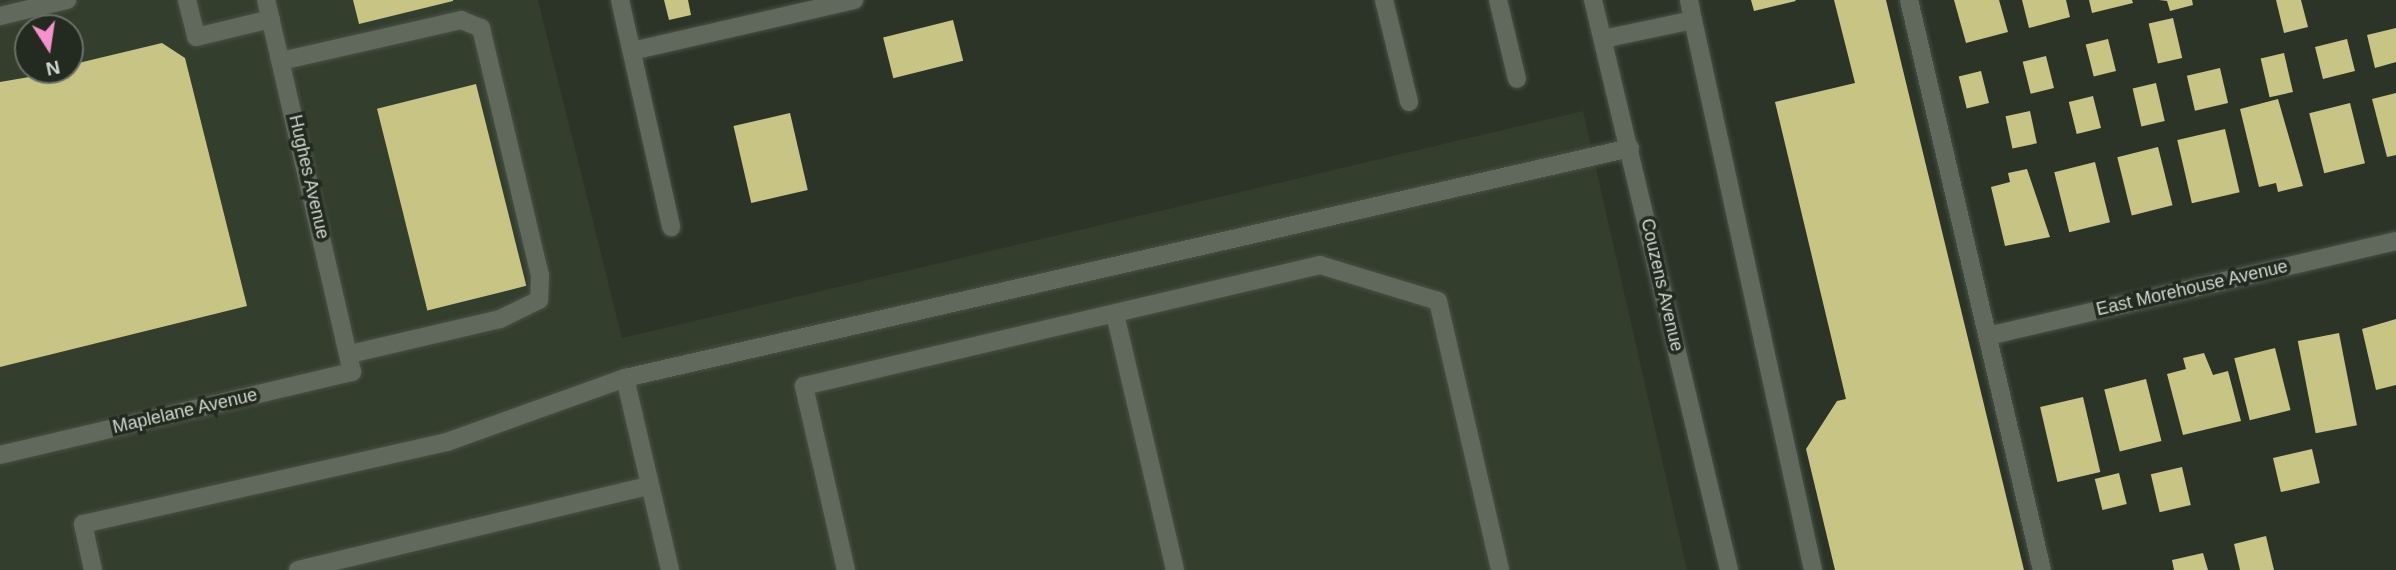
<!DOCTYPE html>
<style>
body{margin:0}
#map{position:relative;width:2396px;height:570px;overflow:hidden;background:#2c3428;font-family:Arial,sans-serif}
div>[style]{position:absolute}
.built>*{inset:0;background:#333e2d}
.building>*{inset:0;background:#c8c483;transform-origin:0 0}
.roads{filter:drop-shadow(0 0 2px #4a5046) drop-shadow(0 0 2px #4a5046)}
.minor>*{height:18px;margin:-9px;padding:0 9px;transform-origin:9px;border-radius:9px;background:#61695c}
span{translate:-50% -50%;white-space:nowrap;text-align:center;line-height:1.15;-webkit-text-stroke:7px #232a1f;paint-order:stroke}
.street-label{font-size:18px;color:#d1d6cf}
.north{position:absolute;left:14px;top:14px;width:70px;height:70px;box-sizing:border-box;background:#232a1f;border:2px solid #696f65;border-radius:50%;rotate:168deg;font-size:19px;font-weight:700;line-height:28px;text-align:center;color:#d1d6cf}
.north::after{content:'';display:block;margin:auto;width:24px;height:32px;background:#f790ce;clip-path:polygon(50% 0,100% 100%,50% 72%,0 100%)}
</style>
<div id="map">
<div class="built">
<div style="clip-path:polygon(evenodd,0 0,538px 0,622px 338px,1583px 111px,1687px 570px,0 570px,0 0,28px 28px,70px 28px,70px 70px,28px 70px,28px 28px)"></div>
</div>
<div class="building">
<div style="clip-path:polygon(353px 0,453px 0,453px 1px,359px 24px)"></div>
<div style="clip-path:polygon(664px 0,688px 0,691px 15px,669px 20px)"></div>
<div style="clip-path:polygon(1751px 0,1795px 0,1796px 1px,1754px 11px)"></div>
<div style="clip-path:polygon(1834px 0,1886px 0,2024px 570px,1835px 570px,1806px 449px,1837px 401px,1846px 399px,1775px 102px,1855px 83px)"></div>
<div style="clip-path:polygon(1954px 0,1999px 0,2008px 32px,1966px 43px)"></div>
<div style="clip-path:polygon(2022px 0,2066px 0,2070px 17px,2029px 28px)"></div>
<div style="clip-path:polygon(2089px 0,2132px 0,2133px 3px,2092px 13px)"></div>
<div style="clip-path:polygon(2159px 0,2192px 0,2193px 5px,2170px 11px,2167px 1px)"></div>
<div style="clip-path:polygon(2276px 0,2301px 0,2308px 27px,2284px 33px)"></div>
<div style="left:2173px;top:18px;width:41px;height:25px;rotate:77deg"></div>
<div style="left:953px;top:20px;width:42px;height:72px;rotate:76deg"></div>
<div style="clip-path:polygon(2396px 28px,2396px 62px,2375px 68px,2367px 35px)"></div>
<div style="left:2108px;top:39px;width:33px;height:23px;rotate:76deg"></div>
<div style="left:2347px;top:39px;width:33px;height:33px;rotate:76deg"></div>
<div style="clip-path:polygon(162px 43px,185px 58px,247px 306px,0 367px,0 82px,70px 70px,70px 65px)"></div>
<div style="left:2284px;top:53px;width:40px;height:24px;rotate:77deg"></div>
<div style="left:2046px;top:56px;width:33px;height:24px;rotate:76deg"></div>
<div style="left:2220px;top:68px;width:36px;height:34px;rotate:77deg"></div>
<div style="left:1981px;top:71px;width:33px;height:23px;rotate:76deg"></div>
<div style="left:2156px;top:83px;width:39px;height:24px;rotate:77deg"></div>
<div style="left:476px;top:84px;width:208px;height:102px;rotate:76deg"></div>
<div style="clip-path:polygon(2396px 93px,2396px 155px,2387px 157px,2372px 99px)"></div>
<div style="left:2093px;top:96px;width:33px;height:25px;rotate:76deg"></div>
<div style="clip-path:polygon(2278px 99px,2303px 186px,2278px 192px,2276px 183px,2259px 187px,2240px 109px)"></div>
<div style="left:2350px;top:103px;width:62px;height:42px;rotate:76deg"></div>
<div style="left:2030px;top:111px;width:33px;height:25px;rotate:78deg"></div>
<div style="left:790px;top:113px;width:79px;height:58px;rotate:77deg"></div>
<div style="left:2225px;top:129px;width:65px;height:49px;rotate:77deg"></div>
<div style="left:2158px;top:147px;width:60px;height:42px;rotate:76deg"></div>
<div style="left:2095px;top:162px;width:62px;height:42px;rotate:76deg"></div>
<div style="clip-path:polygon(2027px 169px,2050px 237px,2005px 246px,1991px 187px,2010px 182px,2008px 173px)"></div>
<div style="clip-path:polygon(2396px 319px,2396px 385px,2376px 390px,2362px 329px)"></div>
<div style="left:2339px;top:333px;width:94px;height:42px;rotate:79deg"></div>
<div style="left:2275px;top:348px;width:64px;height:42px;rotate:76deg"></div>
<div style="clip-path:polygon(2204px 353px,2213px 375px,2228px 371px,2241px 421px,2183px 435px,2167px 374px,2186px 369px,2183px 358px)"></div>
<div style="left:2146px;top:379px;width:64px;height:43px;rotate:76deg"></div>
<div style="left:2083px;top:397px;width:77px;height:44px;rotate:77deg"></div>
<div style="left:2312px;top:449px;width:35px;height:40px;rotate:77deg"></div>
<div style="left:2182px;top:467px;width:39px;height:32px;rotate:77deg"></div>
<div style="left:2119px;top:473px;width:32px;height:25px;rotate:76deg"></div>
<div style="clip-path:polygon(2266px 536px,2274px 570px,2240px 570px,2234px 544px)"></div>
<div style="clip-path:polygon(2203px 553px,2208px 570px,2174px 570px,2172px 560px)"></div>
</div>
<div class="roads">
<div class="minor">
<div style="left:187px;top:0;width:38px;rotate:76deg"></div>
<div style="left:196px;top:37px;width:77px;rotate:-13.5deg"></div>
<div style="left:620px;top:0;width:233px;rotate:77.3deg"></div>
<div style="left:1384px;top:0;width:105px;rotate:76.2deg"></div>
<div style="left:1498px;top:0;width:81px;rotate:76.5deg"></div>
<div style="left:1593px;top:0;width:586px;rotate:76.58deg"></div>
<div style="left:1689px;top:0;width:20px;rotate:79deg"></div>
<div style="left:1909px;top:0;width:585px;rotate:76.87deg"></div>
<div style="left:0;top:16px;width:69px;rotate:-13.4deg"></div>
<div style="left:1603px;top:39px;width:92px;rotate:-11.9deg"></div>
<div style="left:1693px;top:20px;width:563px;rotate:77.69deg"></div>
<div style="left:632px;top:51px;width:228px;rotate:-12.9deg"></div>
<div style="left:281px;top:61px;width:185px;rotate:-12.8deg"></div>
<div style="left:461px;top:20px;width:22px;rotate:22deg"></div>
<div style="left:481px;top:28px;width:254px;rotate:76.6deg"></div>
<div style="left:540px;top:275px;width:25px;rotate:92deg"></div>
<div style="left:539px;top:300px;width:43px;rotate:154deg"></div>
<div style="left:500px;top:319px;width:155px;rotate:166.9deg"></div>
<div style="left:1115px;top:314px;width:263px;rotate:76.8deg"></div>
<div style="left:1988px;top:336px;width:419px;rotate:-13.1deg"></div>
<div style="left:625px;top:378px;width:197px;rotate:76.8deg"></div>
<div style="left:0;top:455px;width:362px;rotate:-13.3deg"></div>
<div style="left:352px;top:372px;width:382px;rotate:-103deg"></div>
<div style="left:93px;top:570px;width:47px;rotate:-102.3deg"></div>
<div style="left:83px;top:524px;width:373px;rotate:-12.7deg"></div>
<div style="left:447px;top:442px;width:189px;rotate:-19.8deg"></div>
<div style="left:625px;top:378px;width:1031px;rotate:-12.89deg"></div>
<div style="left:298px;top:570px;width:361px;rotate:-13.5deg"></div>
<div style="left:846px;top:570px;width:189px;rotate:-102.9deg"></div>
<div style="left:804px;top:386px;width:530px;rotate:-13.2deg"></div>
<div style="left:1320px;top:265px;width:123px;rotate:17deg"></div>
<div style="left:1438px;top:301px;width:276px;rotate:77deg"></div>
</div>
</div>
<div class="street-label">
<span style="left:309px;top:177px;rotate:77deg">Hughes Avenue</span>
<span style="left:1662px;top:285px;rotate:77deg">Couzens Avenue</span>
<span style="left:2192px;top:288px;rotate:-13deg">East Morehouse Avenue</span>
<span style="left:185px;top:411px;rotate:-13deg">Maplelane Avenue</span>
</div>
<div class="north">N</div>
</div>
